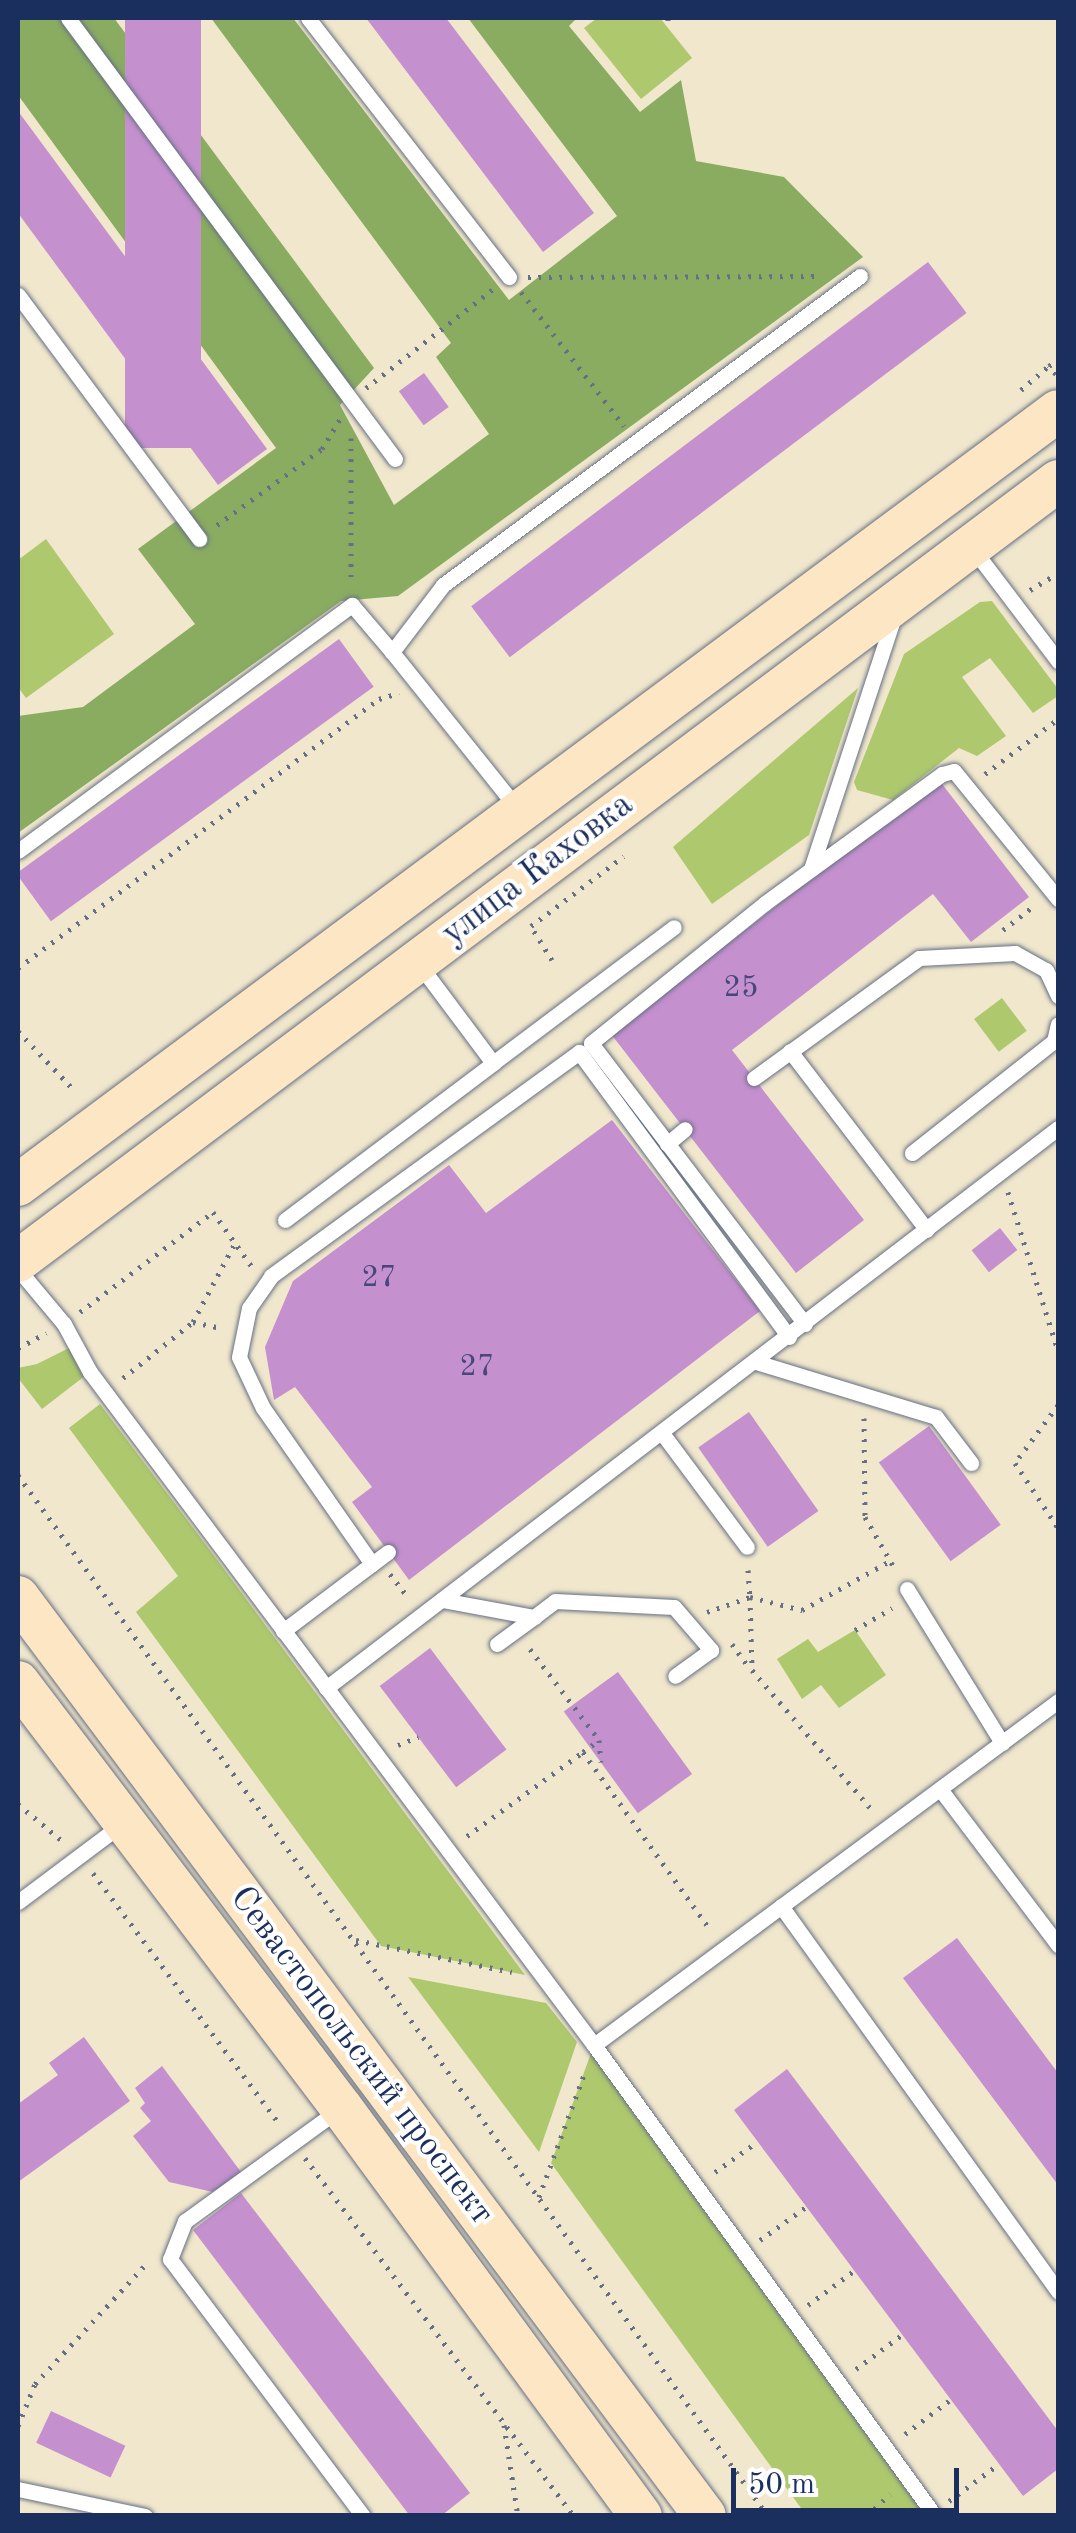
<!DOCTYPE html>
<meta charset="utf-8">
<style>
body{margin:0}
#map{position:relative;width:1076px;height:2533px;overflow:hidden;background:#f0e7cc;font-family:"Old Standard TT",serif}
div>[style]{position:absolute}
.green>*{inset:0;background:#aec86e;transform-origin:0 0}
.forest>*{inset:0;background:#8aac61}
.building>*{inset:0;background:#c590ce;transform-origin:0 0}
.path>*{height:5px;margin-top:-2.5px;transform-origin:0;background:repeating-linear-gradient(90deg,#666f84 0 2.5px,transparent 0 10.5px)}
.roads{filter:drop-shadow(0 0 2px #666f84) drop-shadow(0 0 2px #666f84)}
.lane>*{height:15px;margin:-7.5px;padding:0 7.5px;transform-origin:7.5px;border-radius:7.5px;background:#fff}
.secondary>*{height:42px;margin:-21px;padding:0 21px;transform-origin:21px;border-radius:21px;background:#fce6c4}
span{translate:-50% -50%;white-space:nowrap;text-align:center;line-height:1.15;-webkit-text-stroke:8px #fff;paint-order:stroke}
.number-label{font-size:30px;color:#46477a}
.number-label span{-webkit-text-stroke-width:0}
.street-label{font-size:35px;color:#1b2f5e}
.frame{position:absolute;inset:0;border:20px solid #1b2f5e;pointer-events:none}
.scale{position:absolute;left:731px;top:2468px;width:228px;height:45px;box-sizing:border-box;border:5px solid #1b2f5e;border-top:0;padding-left:12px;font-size:30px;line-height:35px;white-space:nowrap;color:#1b2f5e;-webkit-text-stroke:8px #fff;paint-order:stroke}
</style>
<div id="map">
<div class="green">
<div style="clip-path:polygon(597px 18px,660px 18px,692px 58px,641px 99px,584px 28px)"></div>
<div style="clip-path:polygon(46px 539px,114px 634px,26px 698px,18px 687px,18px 560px)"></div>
<div style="clip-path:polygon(992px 601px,1058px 689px,1058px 696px,1033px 713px,990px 658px,962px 677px,1006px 736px,977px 756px,959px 748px,893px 800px,857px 790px,854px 782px,904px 654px,980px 602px)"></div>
<div style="clip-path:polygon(858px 688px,809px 835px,712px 904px,673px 847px)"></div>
<div style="left:1002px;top:998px;width:41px;height:35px;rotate:53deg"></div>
<div style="clip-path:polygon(75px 1345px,90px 1372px,42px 1409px,18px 1378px,18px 1368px,37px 1364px)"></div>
<div style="clip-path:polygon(100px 1404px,209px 1549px,525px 1975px,381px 1946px,136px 1612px,178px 1576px,69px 1428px)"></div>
<div style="clip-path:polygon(855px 1630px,886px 1675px,839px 1708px,821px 1685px,802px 1699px,777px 1659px,808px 1639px,818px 1652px)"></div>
<div style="clip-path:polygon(408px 1977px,546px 2003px,577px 2042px,539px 2152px)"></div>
<div style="clip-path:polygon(594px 2045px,935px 2515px,806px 2515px,551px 2163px)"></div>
</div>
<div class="forest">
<div style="clip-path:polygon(18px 18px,114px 18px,374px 368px,340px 405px,394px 505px,489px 434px,436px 357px,451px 343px,211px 18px,293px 18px,509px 300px,617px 216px,468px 18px,577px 18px,569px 26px,640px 112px,681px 80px,696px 161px,784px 177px,863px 257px,398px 596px,341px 601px,18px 833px,18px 716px,83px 707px,195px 624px,138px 549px,276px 448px,18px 95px)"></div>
</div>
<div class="building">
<div style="left:125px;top:18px;width:76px;height:430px"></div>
<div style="clip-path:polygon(366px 18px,446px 18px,594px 213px,543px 252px)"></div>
<div style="clip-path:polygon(18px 111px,267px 449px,218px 485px,18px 213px)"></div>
<div style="left:928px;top:262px;width:64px;height:572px;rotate:53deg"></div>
<div style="left:424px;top:373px;width:42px;height:31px;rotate:54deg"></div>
<div style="left:339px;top:639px;width:59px;height:399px;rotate:54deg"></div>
<div style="clip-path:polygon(939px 780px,1029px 897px,971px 942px,933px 894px,732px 1050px,864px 1220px,796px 1273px,611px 1034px)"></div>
<div style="clip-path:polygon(612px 1120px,760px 1311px,409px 1580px,352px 1502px,372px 1487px,295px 1387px,274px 1400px,265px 1347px,293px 1281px,449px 1165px,486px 1213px)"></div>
<div style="left:1000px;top:1228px;width:28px;height:36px;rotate:52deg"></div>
<div style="left:749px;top:1412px;width:121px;height:62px;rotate:55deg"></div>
<div style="left:929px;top:1426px;width:122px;height:62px;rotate:54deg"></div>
<div style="left:430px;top:1648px;width:127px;height:63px;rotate:53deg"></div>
<div style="left:618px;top:1672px;width:126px;height:67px;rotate:54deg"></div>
<div style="clip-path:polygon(957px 1938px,1058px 2073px,1058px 2185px,903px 1978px)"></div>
<div style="clip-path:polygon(84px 2037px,130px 2101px,18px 2182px,18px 2104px,58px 2075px,49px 2063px)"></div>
<div style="clip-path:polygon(162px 2066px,241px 2172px,213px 2192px,169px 2182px,133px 2136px,151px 2121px,140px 2108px,145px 2103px,135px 2088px)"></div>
<div style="clip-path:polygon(787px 2069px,1058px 2431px,1058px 2469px,1023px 2496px,734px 2110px)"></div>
<div style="clip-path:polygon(241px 2193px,470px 2493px,441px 2516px,410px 2516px,193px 2230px)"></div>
<div style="left:51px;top:2411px;width:82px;height:35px;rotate:25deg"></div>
</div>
<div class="path">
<div style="left:668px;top:18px;width:9px;rotate:90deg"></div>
<div style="left:528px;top:277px;width:294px;rotate:-0.2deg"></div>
<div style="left:521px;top:292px;width:169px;rotate:52.5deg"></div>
<div style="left:1056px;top:374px;width:11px;rotate:-131deg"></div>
<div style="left:1049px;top:366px;width:11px;rotate:-38deg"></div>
<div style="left:366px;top:388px;width:160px;rotate:-37.9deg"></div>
<div style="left:1021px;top:390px;width:37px;rotate:-41deg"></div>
<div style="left:351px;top:438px;width:144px;rotate:90deg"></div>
<div style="left:217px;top:525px;width:130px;rotate:-35.9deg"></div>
<div style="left:322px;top:449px;width:35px;rotate:-59deg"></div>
<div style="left:1030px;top:590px;width:33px;rotate:-31deg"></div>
<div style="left:985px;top:774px;width:91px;rotate:-37deg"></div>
<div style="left:1003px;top:930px;width:39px;rotate:-38deg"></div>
<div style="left:552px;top:960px;width:40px;rotate:-122deg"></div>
<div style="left:531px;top:926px;width:116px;rotate:-37deg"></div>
<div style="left:18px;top:968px;width:450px;rotate:-36.7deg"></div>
<div style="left:379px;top:699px;width:21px;rotate:-17deg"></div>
<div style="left:18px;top:1031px;width:80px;rotate:46.5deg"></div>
<div style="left:1008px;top:1192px;width:167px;rotate:72.5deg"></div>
<div style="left:80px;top:1312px;width:166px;rotate:-36.9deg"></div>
<div style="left:213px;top:1212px;width:69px;rotate:54.5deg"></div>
<div style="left:193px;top:1322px;width:89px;rotate:-62deg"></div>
<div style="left:18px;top:1348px;width:32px;rotate:-28deg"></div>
<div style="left:123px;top:1378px;width:90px;rotate:-38.7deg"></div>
<div style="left:193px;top:1322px;width:30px;rotate:12deg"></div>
<div style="left:1058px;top:1405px;width:72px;rotate:126.6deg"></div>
<div style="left:1015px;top:1463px;width:78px;rotate:56.5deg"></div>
<div style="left:864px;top:1418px;width:99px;rotate:89.4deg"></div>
<div style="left:865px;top:1517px;width:60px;rotate:60deg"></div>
<div style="left:18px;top:1475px;width:1283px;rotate:54.23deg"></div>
<div style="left:748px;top:1570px;width:27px;rotate:86deg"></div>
<div style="left:750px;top:1597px;width:54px;rotate:14deg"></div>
<div style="left:802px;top:1610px;width:101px;rotate:-29.1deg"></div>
<div style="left:390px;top:1574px;width:29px;rotate:52deg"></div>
<div style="left:707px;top:1612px;width:46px;rotate:-19.2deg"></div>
<div style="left:750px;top:1597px;width:73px;rotate:88.4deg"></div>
<div style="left:752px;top:1670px;width:184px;rotate:49.4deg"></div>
<div style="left:855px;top:1630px;width:43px;rotate:-30.7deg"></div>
<div style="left:732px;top:1644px;width:29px;rotate:54deg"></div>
<div style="left:530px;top:1649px;width:114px;rotate:52.8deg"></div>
<div style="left:398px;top:1745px;width:22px;rotate:-22deg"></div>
<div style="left:583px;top:1752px;width:20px;rotate:-37deg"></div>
<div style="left:599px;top:1740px;width:22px;rotate:85deg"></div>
<div style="left:18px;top:1804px;width:56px;rotate:39.9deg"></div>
<div style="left:467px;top:1836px;width:143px;rotate:-35.9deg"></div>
<div style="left:583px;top:1752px;width:220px;rotate:54.4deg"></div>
<div style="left:93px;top:1873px;width:314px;rotate:53.4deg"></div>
<div style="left:356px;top:1940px;width:159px;rotate:11.6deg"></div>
<div style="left:305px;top:2158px;width:448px;rotate:53.1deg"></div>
<div style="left:715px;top:2172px;width:52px;rotate:-35.5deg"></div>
<div style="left:539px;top:2197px;width:136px;rotate:-69.8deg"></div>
<div style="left:760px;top:2240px;width:57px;rotate:-35.7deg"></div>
<div style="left:808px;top:2305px;width:57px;rotate:-36.5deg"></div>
<div style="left:856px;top:2369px;width:57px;rotate:-36.5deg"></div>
<div style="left:504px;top:2425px;width:92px;rotate:81.3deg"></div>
<div style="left:18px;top:2426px;width:45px;rotate:-68deg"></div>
<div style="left:35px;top:2384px;width:166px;rotate:-47.2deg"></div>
<div style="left:905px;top:2434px;width:56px;rotate:-37.1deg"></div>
<div style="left:949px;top:2501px;width:62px;rotate:-36.5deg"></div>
<div style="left:867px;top:2516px;width:32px;rotate:-44deg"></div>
</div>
<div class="roads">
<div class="lane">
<div style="left:68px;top:18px;width:549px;rotate:53.44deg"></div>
<div style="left:308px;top:18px;width:328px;rotate:52.2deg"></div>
<div style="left:18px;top:295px;width:304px;rotate:53.4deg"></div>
<div style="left:973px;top:549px;width:141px;rotate:52.8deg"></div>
<div style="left:392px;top:652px;width:201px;rotate:51.3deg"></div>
<div style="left:18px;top:851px;width:415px;rotate:-36.4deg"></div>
<div style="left:352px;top:605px;width:62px;rotate:49.6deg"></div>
<div style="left:392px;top:652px;width:84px;rotate:-52.7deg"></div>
<div style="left:443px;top:585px;width:519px;rotate:-36.54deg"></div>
<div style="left:811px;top:869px;width:266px;rotate:-71.8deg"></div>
<div style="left:790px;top:1051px;width:225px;rotate:52.6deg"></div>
<div style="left:493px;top:1063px;width:226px;rotate:-36.9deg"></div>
<div style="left:754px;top:1078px;width:204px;rotate:-36deg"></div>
<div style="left:919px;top:958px;width:96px;rotate:-3deg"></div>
<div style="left:1015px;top:953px;width:35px;rotate:29deg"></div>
<div style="left:1046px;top:970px;width:29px;rotate:65deg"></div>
<div style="left:667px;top:1144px;width:23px;rotate:-40deg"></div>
<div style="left:912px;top:1153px;width:181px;rotate:-38.3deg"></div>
<div style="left:1054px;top:1041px;width:17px;rotate:-77deg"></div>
<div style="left:285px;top:1220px;width:261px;rotate:-37deg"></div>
<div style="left:493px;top:1063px;width:124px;rotate:-126.8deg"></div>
<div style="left:18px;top:1269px;width:72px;rotate:50.1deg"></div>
<div style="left:64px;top:1324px;width:55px;rotate:61.6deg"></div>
<div style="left:90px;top:1372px;width:841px;rotate:53.17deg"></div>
<div style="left:594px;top:2045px;width:581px;rotate:54.1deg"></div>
<div style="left:805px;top:1324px;width:353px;rotate:-127.3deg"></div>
<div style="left:591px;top:1043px;width:223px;rotate:-38.8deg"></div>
<div style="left:765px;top:903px;width:219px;rotate:-36.1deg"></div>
<div style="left:942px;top:774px;width:12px;rotate:-14deg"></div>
<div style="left:954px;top:771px;width:165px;rotate:50.9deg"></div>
<div style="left:756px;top:1362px;width:188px;rotate:17deg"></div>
<div style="left:936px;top:1417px;width:58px;rotate:52.7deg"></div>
<div style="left:662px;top:1433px;width:142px;rotate:53.3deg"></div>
<div style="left:372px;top:1564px;width:20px;rotate:-37deg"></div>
<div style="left:907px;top:1589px;width:181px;rotate:58.3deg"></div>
<div style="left:442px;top:1600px;width:94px;rotate:10.5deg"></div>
<div style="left:534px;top:1617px;width:26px;rotate:-37deg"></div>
<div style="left:555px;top:1601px;width:119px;rotate:2.9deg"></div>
<div style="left:674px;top:1607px;width:57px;rotate:49.3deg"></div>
<div style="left:711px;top:1650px;width:44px;rotate:144.2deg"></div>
<div style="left:283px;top:1631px;width:111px;rotate:-37deg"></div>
<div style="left:372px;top:1564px;width:190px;rotate:-124.9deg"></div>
<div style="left:263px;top:1408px;width:56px;rotate:-115.2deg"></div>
<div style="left:239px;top:1357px;width:50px;rotate:-78.5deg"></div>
<div style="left:249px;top:1308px;width:39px;rotate:-55deg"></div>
<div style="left:271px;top:1276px;width:381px;rotate:-36deg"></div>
<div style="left:579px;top:1052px;width:354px;rotate:53.6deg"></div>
<div style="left:497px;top:1644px;width:46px;rotate:-36.1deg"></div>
<div style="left:326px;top:1688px;width:922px;rotate:-37.42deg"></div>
<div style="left:940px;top:1789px;width:196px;rotate:52.9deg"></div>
<div style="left:18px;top:1902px;width:130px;rotate:-36.9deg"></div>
<div style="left:781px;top:1906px;width:475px;rotate:54.3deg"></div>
<div style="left:594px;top:2045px;width:578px;rotate:-36.55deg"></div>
<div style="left:338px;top:2110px;width:189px;rotate:144deg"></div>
<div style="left:185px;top:2221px;width:41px;rotate:111.5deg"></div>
<div style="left:170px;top:2259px;width:321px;rotate:53.1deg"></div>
<div style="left:18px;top:2489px;width:130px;rotate:12deg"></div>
</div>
<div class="secondary">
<div style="left:18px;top:1185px;width:1296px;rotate:-36.66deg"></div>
<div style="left:18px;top:1261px;width:1300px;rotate:-36.87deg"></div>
<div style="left:18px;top:1597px;width:1147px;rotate:53.22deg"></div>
<div style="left:18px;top:1682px;width:534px;rotate:52.77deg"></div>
<div style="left:341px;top:2107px;width:507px;rotate:53.74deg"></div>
</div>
</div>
<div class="number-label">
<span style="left:741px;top:988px">25</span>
<span style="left:379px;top:1278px">27</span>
<span style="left:477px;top:1367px">27</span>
</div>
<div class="street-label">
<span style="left:538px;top:870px;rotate:-37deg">улица Каховка</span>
<span style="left:361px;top:2056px;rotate:53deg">Севастопольский проспект</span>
</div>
<div class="frame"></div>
<div class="scale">50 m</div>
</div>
